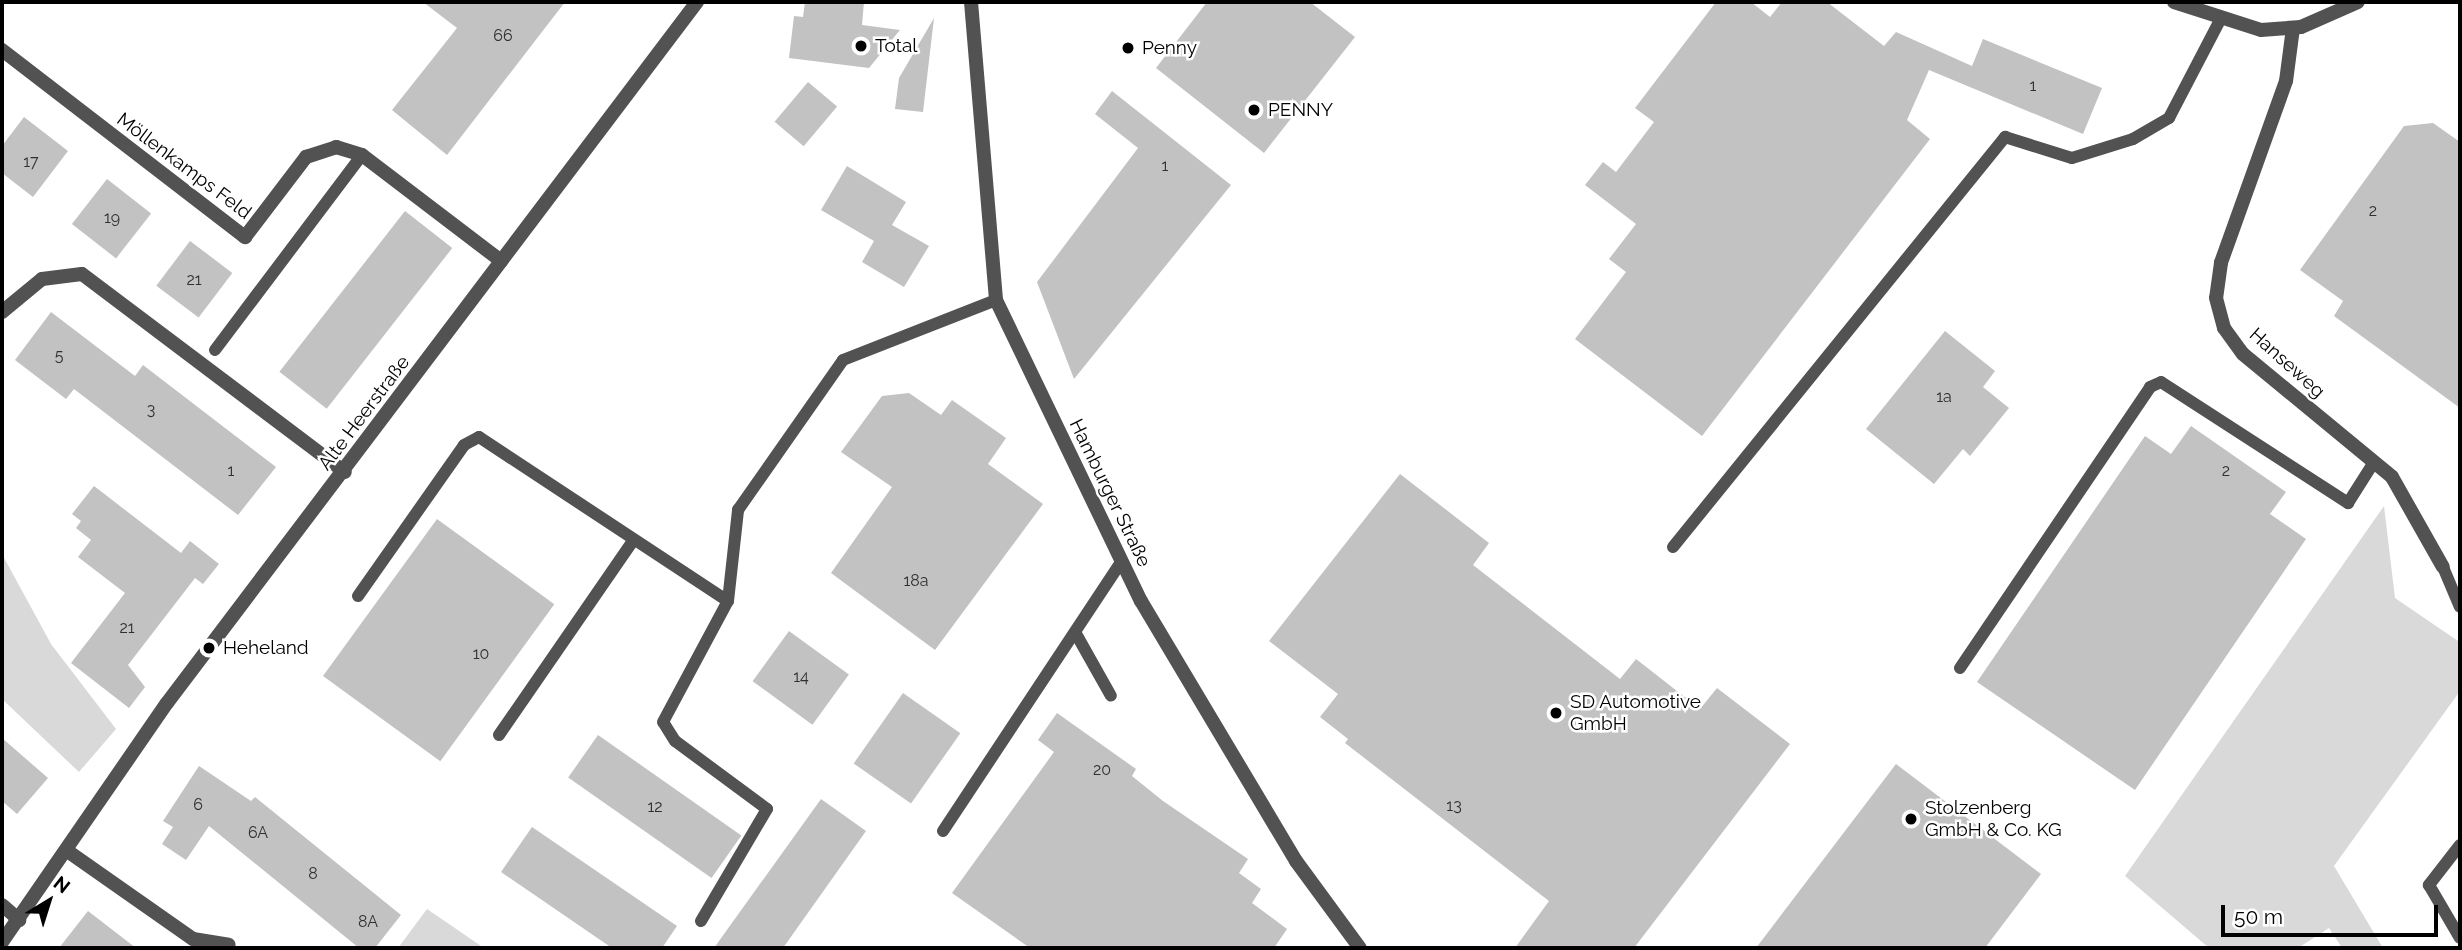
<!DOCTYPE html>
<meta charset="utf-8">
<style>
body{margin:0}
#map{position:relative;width:2462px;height:950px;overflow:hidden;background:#fff;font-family:Raleway,sans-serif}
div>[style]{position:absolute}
.green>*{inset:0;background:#d9d9d9}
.building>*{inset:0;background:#c2c2c2;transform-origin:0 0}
.lane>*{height:12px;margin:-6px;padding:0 6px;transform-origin:6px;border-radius:6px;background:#525252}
.street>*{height:14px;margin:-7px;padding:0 7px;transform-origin:7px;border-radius:7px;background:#525252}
.dots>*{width:19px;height:19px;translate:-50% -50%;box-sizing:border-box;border:4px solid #fff;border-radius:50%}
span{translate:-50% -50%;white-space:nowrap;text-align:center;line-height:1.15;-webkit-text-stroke:5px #fff;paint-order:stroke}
.number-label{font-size:16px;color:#303030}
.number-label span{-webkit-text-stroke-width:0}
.poi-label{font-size:19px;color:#000}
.left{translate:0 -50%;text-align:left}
.street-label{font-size:19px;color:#000}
.frame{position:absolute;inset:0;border:4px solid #000;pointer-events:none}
.north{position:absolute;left:14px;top:866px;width:70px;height:70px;-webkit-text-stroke:5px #fff;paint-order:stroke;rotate:38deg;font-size:19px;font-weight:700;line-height:28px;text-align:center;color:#000}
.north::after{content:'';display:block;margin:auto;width:24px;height:32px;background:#000;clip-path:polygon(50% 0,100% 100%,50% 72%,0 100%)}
.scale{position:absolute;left:2221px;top:905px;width:217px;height:32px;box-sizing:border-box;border:4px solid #000;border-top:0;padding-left:9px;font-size:21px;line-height:24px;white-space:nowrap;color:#000;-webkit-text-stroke:5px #fff;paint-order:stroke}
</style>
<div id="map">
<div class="green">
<div style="clip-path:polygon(2384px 506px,2395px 598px,2458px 641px,2460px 691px,2334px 866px,2383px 948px,2342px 948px,2329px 928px,2298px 948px,2209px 948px,2125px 876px)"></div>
<div style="clip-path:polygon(2px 554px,51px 644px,116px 729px,79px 772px,2px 699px)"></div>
<div style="clip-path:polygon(427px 909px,484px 948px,398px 948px)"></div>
</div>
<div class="building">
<div style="clip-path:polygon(423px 2px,565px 2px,447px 155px,392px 110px,457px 28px)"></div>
<div style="clip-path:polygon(805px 2px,864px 2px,862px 25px,900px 30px,869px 68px,789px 58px,794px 16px,803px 17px)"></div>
<div style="clip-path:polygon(1207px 2px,1310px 2px,1355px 37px,1264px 153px,1156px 68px)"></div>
<div style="clip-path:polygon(1716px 2px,1751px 2px,1770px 17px,1782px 2px,1827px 2px,1884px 46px,1896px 32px,1972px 66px,1983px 39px,2102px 88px,2083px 134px,1929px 70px,1907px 120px,1930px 139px,1702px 436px,1575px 339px,1626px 272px,1609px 259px,1636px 224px,1585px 185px,1603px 162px,1616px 172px,1654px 122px,1635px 108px)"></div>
<div style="clip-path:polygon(934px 18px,923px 112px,895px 109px,899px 78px)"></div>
<div style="left:808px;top:82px;width:38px;height:52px;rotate:40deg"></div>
<div style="clip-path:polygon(1112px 91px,1231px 185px,1074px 379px,1037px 282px,1138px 148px,1095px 114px)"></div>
<div style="clip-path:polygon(24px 117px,68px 151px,33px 197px,2px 173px,2px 146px)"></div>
<div style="clip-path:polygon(2433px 123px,2460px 142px,2460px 408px,2334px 316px,2343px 301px,2300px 270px,2404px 126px)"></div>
<div style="clip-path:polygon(847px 166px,906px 202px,892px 225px,929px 246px,904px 287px,862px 262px,874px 241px,821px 210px)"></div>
<div style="left:107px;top:179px;width:56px;height:57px;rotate:38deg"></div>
<div style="left:405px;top:211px;width:60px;height:204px;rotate:38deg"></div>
<div style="left:190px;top:241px;width:53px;height:56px;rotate:37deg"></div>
<div style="clip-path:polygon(51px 312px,135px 376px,143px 365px,276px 467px,238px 515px,74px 389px,66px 399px,15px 360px)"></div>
<div style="clip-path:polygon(1945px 331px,1995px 371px,1983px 387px,2009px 408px,1970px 456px,1963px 449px,1934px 484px,1866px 429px)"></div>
<div style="clip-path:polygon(909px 393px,941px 415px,952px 400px,1006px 438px,988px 464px,1043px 504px,935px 650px,831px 573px,892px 487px,841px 452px,882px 396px)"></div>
<div style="clip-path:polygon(2191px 426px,2286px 492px,2270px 514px,2306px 539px,2135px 790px,1977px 682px,2145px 436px,2171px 454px)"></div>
<div style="clip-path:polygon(1400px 474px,1489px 543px,1473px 565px,1620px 679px,1636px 659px,1700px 709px,1717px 688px,1790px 744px,1634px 948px,1515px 948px,1549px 901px,1345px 743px,1348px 739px,1320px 717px,1338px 694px,1269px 641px)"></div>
<div style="clip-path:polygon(94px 486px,181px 553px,190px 541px,219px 564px,203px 584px,195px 578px,128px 665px,145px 687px,129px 708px,71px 663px,125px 593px,78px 557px,91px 540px,76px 528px,81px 521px,72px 514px)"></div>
<div style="left:437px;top:519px;width:145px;height:194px;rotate:36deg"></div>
<div style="left:789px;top:631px;width:74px;height:62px;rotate:36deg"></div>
<div style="left:903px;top:693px;width:70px;height:86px;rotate:35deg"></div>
<div style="clip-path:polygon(1057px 713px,1136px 769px,1132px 776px,1163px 801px,1248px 859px,1239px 873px,1261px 889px,1252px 903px,1287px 929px,1274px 948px,1030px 948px,952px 893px,1054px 752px,1038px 740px)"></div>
<div style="left:598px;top:735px;width:175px;height:52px;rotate:35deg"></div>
<div style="clip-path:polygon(2px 738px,48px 778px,17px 814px,2px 801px)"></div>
<div style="clip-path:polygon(1896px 764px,2041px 874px,1985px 948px,1756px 948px)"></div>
<div style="clip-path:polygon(199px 766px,251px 801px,255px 797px,401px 915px,375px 948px,359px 948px,209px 826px,186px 860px,162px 844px,173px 827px,163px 821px)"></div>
<div style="clip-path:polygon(821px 799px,866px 831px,783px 948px,714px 948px)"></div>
<div style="clip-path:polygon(532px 827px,677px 926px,662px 948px,612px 948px,501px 872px)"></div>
<div style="clip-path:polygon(88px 911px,136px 948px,59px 948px)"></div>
</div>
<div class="lane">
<div style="left:215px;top:350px;width:244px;rotate:-53deg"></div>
<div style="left:1673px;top:547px;width:528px;rotate:-51deg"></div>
<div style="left:2005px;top:137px;width:70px;rotate:17.4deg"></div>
<div style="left:2072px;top:158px;width:64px;rotate:-17.3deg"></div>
<div style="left:2133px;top:139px;width:42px;rotate:-30.3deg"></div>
<div style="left:2169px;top:118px;width:110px;rotate:-62.5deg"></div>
<div style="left:2443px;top:567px;width:43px;rotate:67deg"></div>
<div style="left:358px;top:596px;width:184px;rotate:-54.9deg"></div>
<div style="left:464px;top:445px;width:17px;rotate:-28deg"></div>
<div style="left:479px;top:437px;width:298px;rotate:33.4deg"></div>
<div style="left:1075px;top:632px;width:73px;rotate:60.6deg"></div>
<div style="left:1960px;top:668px;width:339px;rotate:-55.9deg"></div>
<div style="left:2150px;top:387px;width:12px;rotate:-24deg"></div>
<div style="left:2161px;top:382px;width:223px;rotate:32.9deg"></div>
<div style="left:2348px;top:503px;width:49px;rotate:-57.6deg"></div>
<div style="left:499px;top:735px;width:234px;rotate:-55.4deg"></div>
<div style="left:943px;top:831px;width:324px;rotate:-56.5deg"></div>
<div style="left:2460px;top:845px;width:51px;rotate:127.8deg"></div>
<div style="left:2429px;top:885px;width:61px;rotate:59.7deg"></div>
<div style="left:701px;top:921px;width:130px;rotate:-59.5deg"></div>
<div style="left:767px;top:809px;width:114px;rotate:-143.5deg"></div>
<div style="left:675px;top:741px;width:22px;rotate:-122deg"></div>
<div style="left:663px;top:722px;width:137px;rotate:-61.8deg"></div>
<div style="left:728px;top:601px;width:92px;rotate:-83.7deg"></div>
<div style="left:738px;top:510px;width:183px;rotate:-55deg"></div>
<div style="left:843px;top:360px;width:164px;rotate:-21.4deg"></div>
</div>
<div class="street">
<div style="left:971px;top:2px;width:299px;rotate:85.2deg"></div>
<div style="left:996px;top:300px;width:334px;rotate:64.3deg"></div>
<div style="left:1141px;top:601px;width:303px;rotate:59.2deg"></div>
<div style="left:1296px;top:861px;width:108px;rotate:53.7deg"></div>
<div style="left:2174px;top:2px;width:91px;rotate:17.8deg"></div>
<div style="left:2261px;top:30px;width:40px;rotate:-4.3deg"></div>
<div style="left:2301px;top:27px;width:62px;rotate:-23.7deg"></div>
<div style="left:2293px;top:28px;width:53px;rotate:97.5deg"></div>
<div style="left:2286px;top:81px;width:193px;rotate:109.7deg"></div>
<div style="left:2221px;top:263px;width:35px;rotate:98deg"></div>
<div style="left:2216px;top:298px;width:31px;rotate:75deg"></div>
<div style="left:2224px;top:328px;width:32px;rotate:54deg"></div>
<div style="left:2243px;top:354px;width:193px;rotate:39.5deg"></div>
<div style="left:2392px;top:477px;width:103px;rotate:60.5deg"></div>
<div style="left:2px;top:50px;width:307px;rotate:37.6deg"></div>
<div style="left:245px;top:237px;width:101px;rotate:-52.7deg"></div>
<div style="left:306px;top:157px;width:32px;rotate:-18deg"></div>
<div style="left:336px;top:147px;width:27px;rotate:17deg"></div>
<div style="left:362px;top:155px;width:175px;rotate:37.3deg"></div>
<div style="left:2px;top:312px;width:52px;rotate:-39.5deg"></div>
<div style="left:42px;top:279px;width:40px;rotate:-7.1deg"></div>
<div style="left:82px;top:274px;width:329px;rotate:37deg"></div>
<div style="left:66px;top:850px;width:155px;rotate:35deg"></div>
<div style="left:193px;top:939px;width:36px;rotate:9deg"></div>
<div style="left:2px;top:905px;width:23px;rotate:41deg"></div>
<div style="left:2px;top:942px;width:290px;rotate:-55.4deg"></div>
<div style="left:167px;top:703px;width:879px;rotate:-52.91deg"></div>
</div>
<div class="dots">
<div style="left:861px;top:46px;background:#000"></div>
<div style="left:1128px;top:48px;background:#000"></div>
<div style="left:1254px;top:110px;background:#000"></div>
<div style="left:209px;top:648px;background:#000"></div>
<div style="left:1556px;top:713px;background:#000"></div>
<div style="left:1911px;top:819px;background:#000"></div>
</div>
<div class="number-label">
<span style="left:503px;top:36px">66</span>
<span style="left:2033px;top:86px">1</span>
<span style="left:31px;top:162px">17</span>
<span style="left:1165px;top:166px">1</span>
<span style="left:2373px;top:211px">2</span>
<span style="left:112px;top:218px">19</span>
<span style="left:194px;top:280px">21</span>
<span style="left:59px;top:356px">5</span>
<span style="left:1944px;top:397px">1a</span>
<span style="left:151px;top:410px">3</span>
<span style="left:231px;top:471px">1</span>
<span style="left:2226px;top:471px">2</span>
<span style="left:916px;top:581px">18a</span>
<span style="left:127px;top:628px">21</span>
<span style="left:481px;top:654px">10</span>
<span style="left:801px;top:677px">14</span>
<span style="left:1102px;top:770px">20</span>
<span style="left:198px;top:805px">6</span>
<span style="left:1454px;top:806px">13</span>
<span style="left:655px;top:807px">12</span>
<span style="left:258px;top:833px">6A</span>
<span style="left:313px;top:874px">8</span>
<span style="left:368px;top:922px">8A</span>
</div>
<div class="poi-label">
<span class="left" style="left:875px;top:46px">Total</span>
<span class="left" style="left:1142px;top:48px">Penny</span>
<span class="left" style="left:1268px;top:110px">PENNY</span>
<span class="left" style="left:223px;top:648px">Heheland</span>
<span class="left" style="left:1570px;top:713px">SD Automotive<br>GmbH</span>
<span class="left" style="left:1925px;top:819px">Stolzenberg<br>GmbH &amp; Co. KG</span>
</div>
<div class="street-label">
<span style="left:184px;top:166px;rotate:37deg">Möllenkamps Feld</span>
<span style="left:2287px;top:363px;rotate:42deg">Hanseweg</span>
<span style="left:364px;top:413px;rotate:-53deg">Alte Heerstraße</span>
<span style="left:1110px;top:493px;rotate:64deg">Hamburger Straße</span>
</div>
<div class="frame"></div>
<div class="north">N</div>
<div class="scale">50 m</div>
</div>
